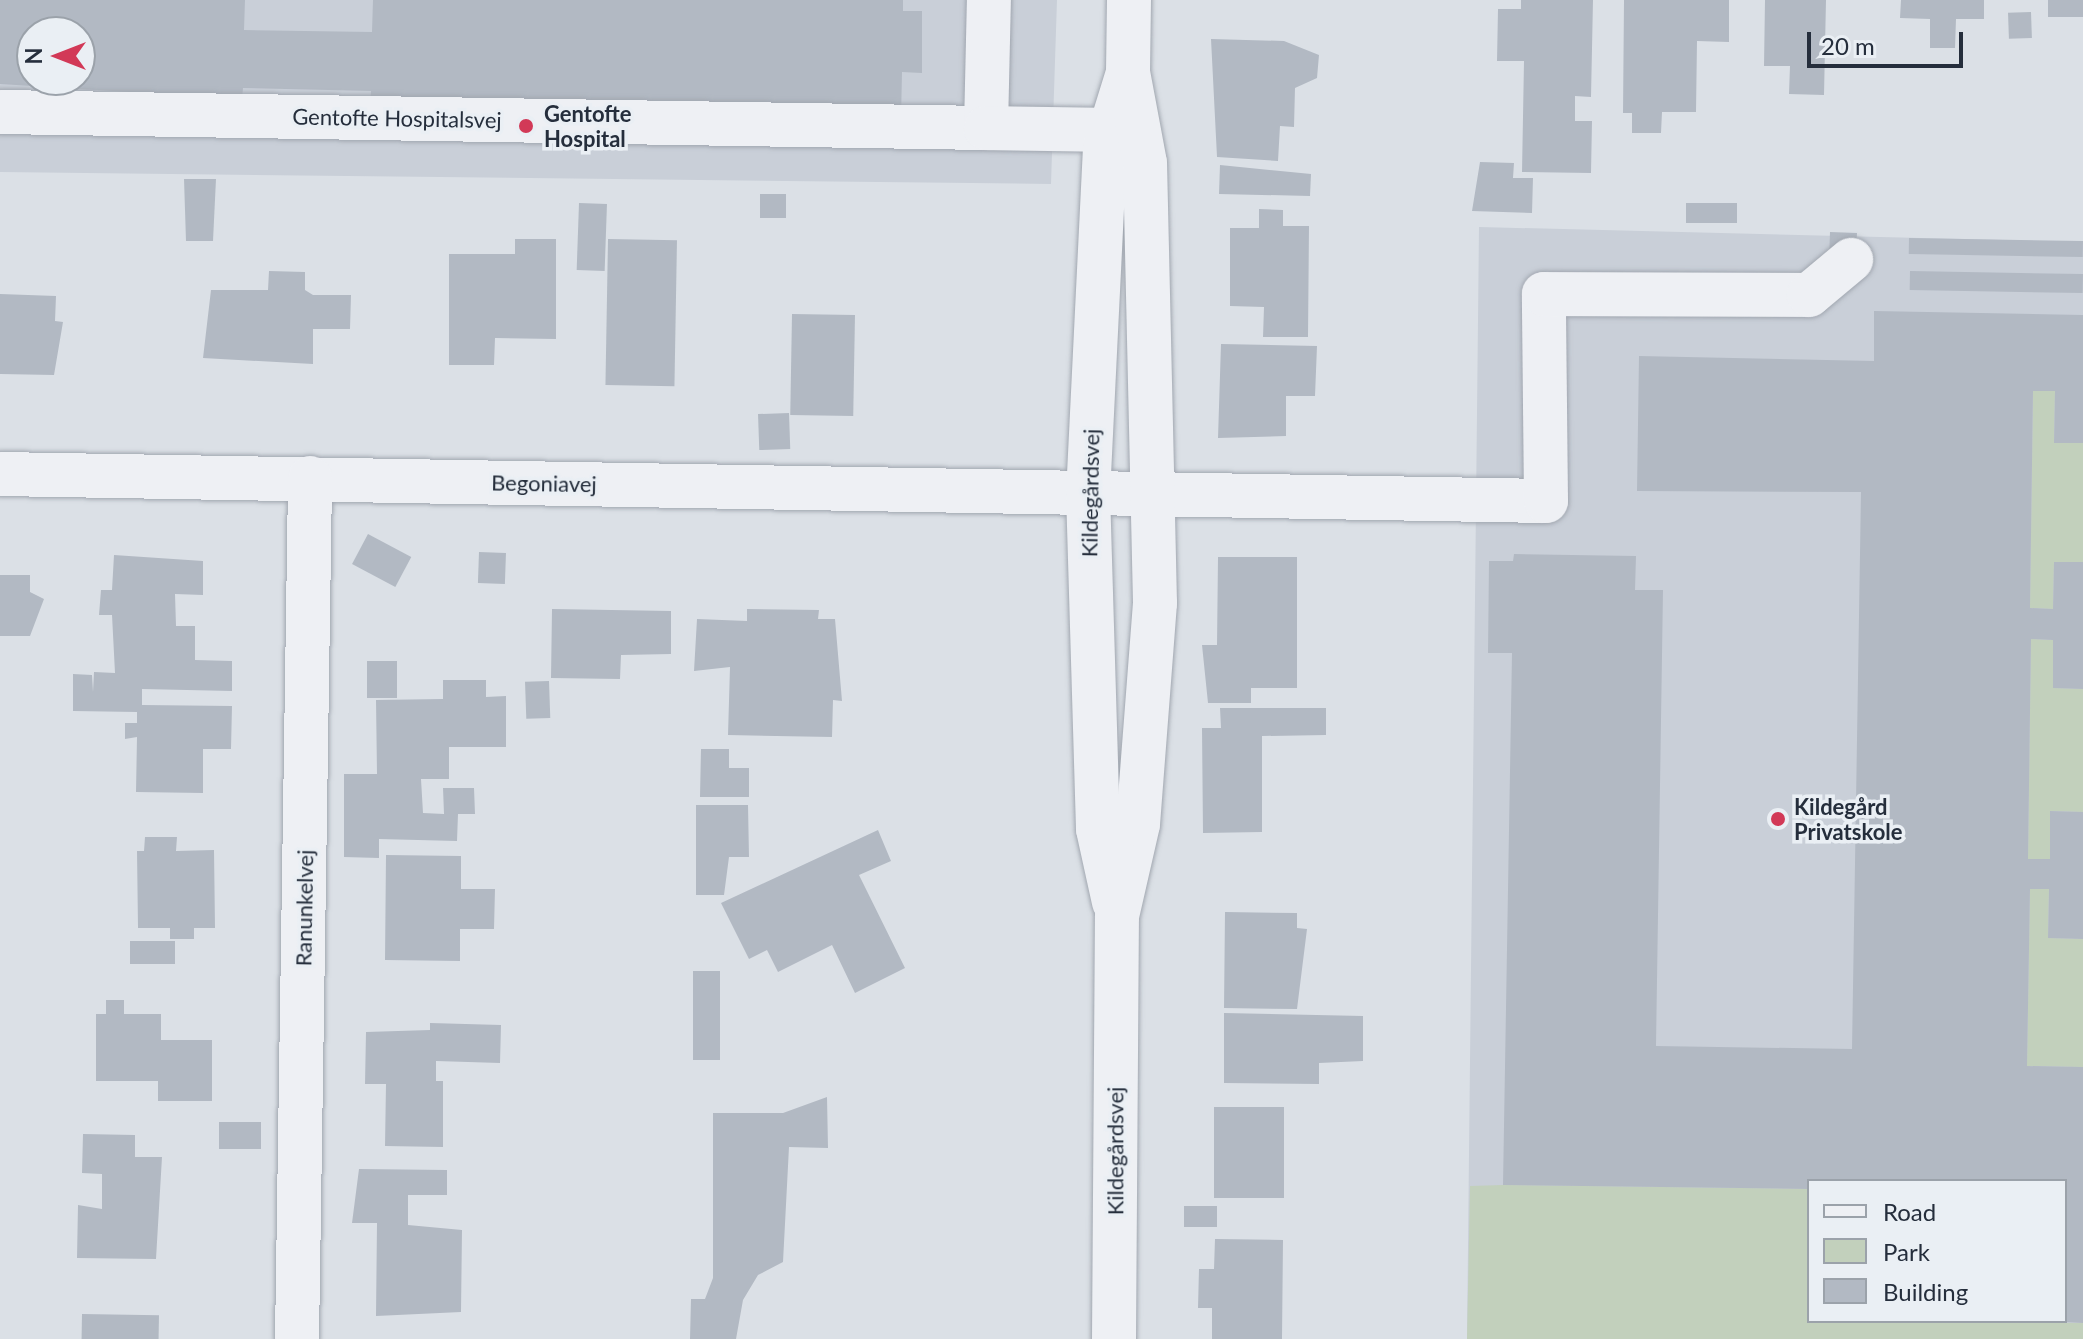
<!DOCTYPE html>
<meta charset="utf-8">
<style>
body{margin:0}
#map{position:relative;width:2083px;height:1339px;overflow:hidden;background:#dbe0e6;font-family:Lato,sans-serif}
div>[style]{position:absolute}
.built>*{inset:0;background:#c9cfd8}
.green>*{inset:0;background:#c2d0bc}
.building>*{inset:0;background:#b2b9c3;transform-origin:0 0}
.roads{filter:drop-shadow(0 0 2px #a1a7b0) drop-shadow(0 0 2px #a1a7b0)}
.minor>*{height:44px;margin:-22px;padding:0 22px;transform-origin:22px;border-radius:22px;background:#eef0f4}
.dots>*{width:22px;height:22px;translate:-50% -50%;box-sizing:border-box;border:4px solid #eaeff4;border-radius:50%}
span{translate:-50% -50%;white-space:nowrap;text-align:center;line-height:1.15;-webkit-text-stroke:7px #eaeff4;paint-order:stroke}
.poi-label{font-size:22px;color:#252e3c;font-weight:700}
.left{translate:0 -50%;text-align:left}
.street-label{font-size:22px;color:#252e3c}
.legend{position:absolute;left:1807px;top:1179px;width:260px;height:144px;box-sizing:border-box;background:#eaeff4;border:2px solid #9ba2aa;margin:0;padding:10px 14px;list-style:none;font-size:24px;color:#252e3c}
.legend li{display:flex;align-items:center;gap:16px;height:40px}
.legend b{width:40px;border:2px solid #9ba2aa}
.north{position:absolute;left:16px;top:16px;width:80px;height:80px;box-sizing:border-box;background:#eaeff4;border:2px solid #9ba2aa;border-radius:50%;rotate:270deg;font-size:22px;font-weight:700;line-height:32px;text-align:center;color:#252e3c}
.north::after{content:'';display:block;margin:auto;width:28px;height:36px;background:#d23957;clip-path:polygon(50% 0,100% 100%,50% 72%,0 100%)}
.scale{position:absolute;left:1807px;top:32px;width:156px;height:36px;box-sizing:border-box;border:4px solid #252e3c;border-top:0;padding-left:10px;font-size:24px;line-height:28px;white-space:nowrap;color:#252e3c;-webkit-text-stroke:6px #eaeff4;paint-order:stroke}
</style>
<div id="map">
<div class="built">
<div style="clip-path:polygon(evenodd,0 0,1057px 0,1051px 184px,0 172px,0 0,32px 32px,80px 32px,80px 80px,32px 80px,32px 32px)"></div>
<div style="clip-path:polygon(evenodd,1479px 227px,2083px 242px,2083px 1339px,1467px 1339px,1479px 227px,1809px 1181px,2065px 1181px,2065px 1321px,1809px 1321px,1809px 1181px)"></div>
</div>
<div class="green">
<div style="clip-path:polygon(2033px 391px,2055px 391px,2054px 443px,2083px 443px,2083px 562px,2054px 562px,2053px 609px,2030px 608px)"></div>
<div style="clip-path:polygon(2031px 639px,2053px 640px,2053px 688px,2083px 689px,2083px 812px,2051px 811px,2050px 859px,2028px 859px)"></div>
<div style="clip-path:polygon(2030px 889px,2049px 889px,2048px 938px,2083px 939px,2083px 1067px,2027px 1066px)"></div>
<div style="clip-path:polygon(1503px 1185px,1809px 1189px,1809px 1321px,2083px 1323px,2083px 1339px,1467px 1339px,1470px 1186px)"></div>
</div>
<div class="building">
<div style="clip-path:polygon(evenodd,0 0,245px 0,244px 30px,372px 32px,373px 0,903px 0,903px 11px,922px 11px,922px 73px,902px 72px,901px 119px,370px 106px,371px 91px,243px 88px,242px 99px,0 84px,0 0,32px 32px,80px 32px,80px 80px,32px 80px,32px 32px)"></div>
<div style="clip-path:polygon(1521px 0,1593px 0,1591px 97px,1575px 96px,1575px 121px,1592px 121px,1591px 173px,1522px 172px,1524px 61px,1497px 61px,1498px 9px,1521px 9px)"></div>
<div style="clip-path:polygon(1624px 0,1729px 0,1729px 42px,1697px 41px,1696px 112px,1662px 112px,1661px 133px,1632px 133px,1632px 113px,1623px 113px)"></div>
<div style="clip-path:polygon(1765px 0,1826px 0,1824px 95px,1789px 94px,1790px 66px,1764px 66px)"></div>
<div style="clip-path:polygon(1901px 0,1984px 0,1984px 19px,1956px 19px,1955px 48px,1930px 48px,1930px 19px,1900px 18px)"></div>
<div style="left:2048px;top:0;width:35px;height:17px"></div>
<div style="left:2031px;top:12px;width:26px;height:23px;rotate:88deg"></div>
<div style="clip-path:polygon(1211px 39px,1284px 41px,1319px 55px,1317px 78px,1295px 88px,1294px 127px,1280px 126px,1278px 161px,1217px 157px)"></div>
<div style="clip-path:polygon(1480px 162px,1514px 163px,1513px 178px,1533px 178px,1532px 213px,1472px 211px)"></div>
<div style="clip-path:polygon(1220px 165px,1311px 174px,1310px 196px,1219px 194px)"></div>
<div style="clip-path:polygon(184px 179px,216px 179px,213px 241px,186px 241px)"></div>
<div style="left:760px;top:194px;width:26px;height:24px"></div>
<div style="left:579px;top:203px;width:28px;height:67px;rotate:2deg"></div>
<div style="left:1686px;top:203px;width:51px;height:20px"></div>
<div style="clip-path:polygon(1259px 209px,1283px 210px,1283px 226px,1309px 226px,1308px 337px,1263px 337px,1264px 307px,1230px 306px,1230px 228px,1259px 228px)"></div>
<div style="left:1830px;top:232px;width:27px;height:18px;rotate:2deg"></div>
<div style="left:1909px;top:238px;width:174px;height:16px;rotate:1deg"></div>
<div style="clip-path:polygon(515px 239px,556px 239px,556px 339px,495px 338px,494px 365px,449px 365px,449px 254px,515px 254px)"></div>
<div style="left:608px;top:239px;width:69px;height:146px;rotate:1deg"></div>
<div style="clip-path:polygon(269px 271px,305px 272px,305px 290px,313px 295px,351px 295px,350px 329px,313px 329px,313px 364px,203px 358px,211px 290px,268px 290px)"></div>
<div style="left:1910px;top:271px;width:173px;height:19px;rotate:1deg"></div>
<div style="clip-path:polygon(0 294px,56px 296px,55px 321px,63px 322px,54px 375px,0 374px)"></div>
<div style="clip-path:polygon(1874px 311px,2083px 315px,2083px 443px,2054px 443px,2055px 391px,2033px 391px,2030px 608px,2053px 609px,2054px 562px,2083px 562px,2083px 689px,2053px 688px,2053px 640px,2031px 639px,2028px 859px,2050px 859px,2050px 811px,2083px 812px,2083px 939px,2048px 938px,2049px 889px,2030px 889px,2027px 1066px,2083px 1067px,2083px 1323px,2065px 1322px,2065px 1181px,1809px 1181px,1809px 1189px,1503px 1185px,1512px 653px,1488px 653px,1489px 561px,1513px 561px,1514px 554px,1636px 556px,1635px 590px,1663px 590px,1656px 1046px,1852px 1049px,1861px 492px,1637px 491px,1639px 356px,1874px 361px)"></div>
<div style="left:792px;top:314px;width:63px;height:101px;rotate:1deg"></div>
<div style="clip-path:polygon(1221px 344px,1317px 346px,1315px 396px,1286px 396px,1286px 436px,1218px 438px)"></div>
<div style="left:789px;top:413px;width:36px;height:31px;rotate:88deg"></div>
<div style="left:368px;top:534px;width:49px;height:34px;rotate:28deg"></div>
<div style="left:479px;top:552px;width:27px;height:31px;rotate:2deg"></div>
<div style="clip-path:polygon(114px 555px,203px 561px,203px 595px,175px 594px,176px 626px,195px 626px,195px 660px,232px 661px,232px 691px,142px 689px,142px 705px,232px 706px,231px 749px,203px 749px,203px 793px,136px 792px,137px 737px,125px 739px,125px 723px,137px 723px,137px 712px,73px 711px,73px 674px,92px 675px,93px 692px,94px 672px,115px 673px,112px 615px,99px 615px,101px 590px,112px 590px)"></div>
<div style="clip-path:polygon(1218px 557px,1297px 557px,1297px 688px,1251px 688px,1251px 703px,1208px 703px,1202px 645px,1217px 645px)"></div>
<div style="clip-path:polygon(0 575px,30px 575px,30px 592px,44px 599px,30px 636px,0 636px)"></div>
<div style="clip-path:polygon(552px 609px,671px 611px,671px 654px,621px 655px,620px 679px,551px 678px)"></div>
<div style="clip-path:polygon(747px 609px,819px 610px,818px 619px,835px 619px,842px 701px,833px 700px,832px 737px,728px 735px,730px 667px,694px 671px,697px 619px,747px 621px)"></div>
<div style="left:367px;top:661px;width:30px;height:37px"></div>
<div style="clip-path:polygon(443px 680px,486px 680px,486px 697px,506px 696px,506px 747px,449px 747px,449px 779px,421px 779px,423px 813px,444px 814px,443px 788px,474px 788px,475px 814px,458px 814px,457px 841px,379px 839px,379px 858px,344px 857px,344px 774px,377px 774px,376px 700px,443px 699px)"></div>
<div style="left:549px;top:681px;width:37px;height:24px;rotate:88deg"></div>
<div style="clip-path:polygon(1220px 708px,1326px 708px,1326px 735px,1262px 736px,1262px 832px,1203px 833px,1202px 728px,1221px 728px)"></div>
<div style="clip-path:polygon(701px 749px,729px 749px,729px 768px,749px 768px,749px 797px,700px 797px)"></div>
<div style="clip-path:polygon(696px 805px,748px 805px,749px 857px,729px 857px,724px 895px,696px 895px)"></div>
<div style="clip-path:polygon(878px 830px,891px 861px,859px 875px,905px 968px,855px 993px,832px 945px,778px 972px,767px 950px,749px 959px,721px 903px)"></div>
<div style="clip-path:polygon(145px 837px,177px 837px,176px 851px,214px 850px,215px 928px,194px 928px,194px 939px,170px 939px,170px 928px,138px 928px,137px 851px,144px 851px)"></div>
<div style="clip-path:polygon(386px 855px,461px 856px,461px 889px,495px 889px,494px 929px,460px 929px,460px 961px,385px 960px)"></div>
<div style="clip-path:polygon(1225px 912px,1297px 913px,1297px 928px,1307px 929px,1297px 1009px,1224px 1008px)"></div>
<div style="left:175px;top:941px;width:23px;height:45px;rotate:90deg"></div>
<div style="left:693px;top:971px;width:27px;height:89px"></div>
<div style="clip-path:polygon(106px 1000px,124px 1000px,124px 1014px,161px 1014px,161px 1040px,212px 1040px,212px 1101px,158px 1101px,158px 1081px,96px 1081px,96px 1014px,106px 1014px)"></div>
<div style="clip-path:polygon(1224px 1013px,1363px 1016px,1363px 1061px,1319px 1063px,1319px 1084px,1224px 1083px)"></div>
<div style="clip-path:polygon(430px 1023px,501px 1025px,500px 1063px,436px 1061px,436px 1081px,443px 1081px,443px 1147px,385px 1146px,386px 1084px,365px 1084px,366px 1032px,430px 1030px)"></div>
<div style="clip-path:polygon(827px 1097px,828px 1148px,789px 1147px,783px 1262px,758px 1275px,743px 1300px,736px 1339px,690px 1339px,691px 1299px,705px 1299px,713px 1278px,713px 1113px,783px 1113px)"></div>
<div style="left:1214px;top:1107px;width:70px;height:91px"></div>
<div style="left:261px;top:1122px;width:27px;height:42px;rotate:90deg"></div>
<div style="clip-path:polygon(83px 1134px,135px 1135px,135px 1157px,162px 1157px,156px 1259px,77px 1258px,78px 1205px,102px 1209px,102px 1174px,82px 1173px)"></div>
<div style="clip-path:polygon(359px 1169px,447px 1170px,447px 1195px,408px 1195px,408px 1225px,462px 1230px,461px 1312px,376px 1316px,377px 1223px,352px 1223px)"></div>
<div style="left:1184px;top:1206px;width:33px;height:21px"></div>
<div style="clip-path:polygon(1215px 1239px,1283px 1240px,1282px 1339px,1212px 1339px,1212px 1308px,1198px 1308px,1199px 1269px,1214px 1269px)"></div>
<div style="left:82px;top:1314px;width:77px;height:25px;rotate:1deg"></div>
</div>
<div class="roads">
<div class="minor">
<div style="left:0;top:112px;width:986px;rotate:0.93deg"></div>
<div style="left:986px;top:128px;width:128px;rotate:-88.7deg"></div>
<div style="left:986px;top:128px;width:124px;rotate:0.9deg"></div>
<div style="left:0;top:474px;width:1546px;rotate:1deg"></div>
<div style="left:1546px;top:501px;width:207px;rotate:-90.6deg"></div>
<div style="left:1544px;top:294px;width:265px;rotate:0.2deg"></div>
<div style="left:1809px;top:295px;width:55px;rotate:-39.8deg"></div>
<div style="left:1114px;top:902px;width:75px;rotate:-102.4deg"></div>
<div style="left:1098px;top:829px;width:334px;rotate:-91.7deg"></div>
<div style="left:1088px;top:495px;width:348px;rotate:-87.2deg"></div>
<div style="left:1105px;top:147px;width:74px;rotate:-72.8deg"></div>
<div style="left:297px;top:1339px;width:861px;rotate:-89.13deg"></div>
<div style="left:1114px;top:1339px;width:423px;rotate:-89.6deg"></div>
<div style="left:1117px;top:916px;width:94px;rotate:-77.1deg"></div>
<div style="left:1138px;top:824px;width:222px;rotate:-85.6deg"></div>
<div style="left:1155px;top:603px;width:440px;rotate:-91.3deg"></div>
<div style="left:1145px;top:163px;width:93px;rotate:-100.6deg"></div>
<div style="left:1128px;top:72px;width:72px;rotate:-89.2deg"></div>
</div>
</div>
<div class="dots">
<div style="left:526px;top:126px;background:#d23957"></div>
<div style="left:1778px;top:819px;background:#d23957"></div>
</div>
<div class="poi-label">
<span class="left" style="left:544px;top:126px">Gentofte<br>Hospital</span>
<span class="left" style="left:1794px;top:819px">Kildegård<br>Privatskole</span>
</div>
<div class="street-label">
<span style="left:397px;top:118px;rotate:1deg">Gentofte Hospitalsvej</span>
<span style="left:544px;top:483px;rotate:1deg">Begoniavej</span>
<span style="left:1090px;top:493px;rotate:-89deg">Kildegårdsvej</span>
<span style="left:304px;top:908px;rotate:-89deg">Ranunkelvej</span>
<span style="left:1115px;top:1151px;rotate:-90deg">Kildegårdsvej</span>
</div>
<ul class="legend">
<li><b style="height:10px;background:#eef0f4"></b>Road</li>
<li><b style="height:22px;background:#c2d0bc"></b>Park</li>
<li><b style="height:22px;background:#b2b9c3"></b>Building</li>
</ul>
<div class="north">N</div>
<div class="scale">20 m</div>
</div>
